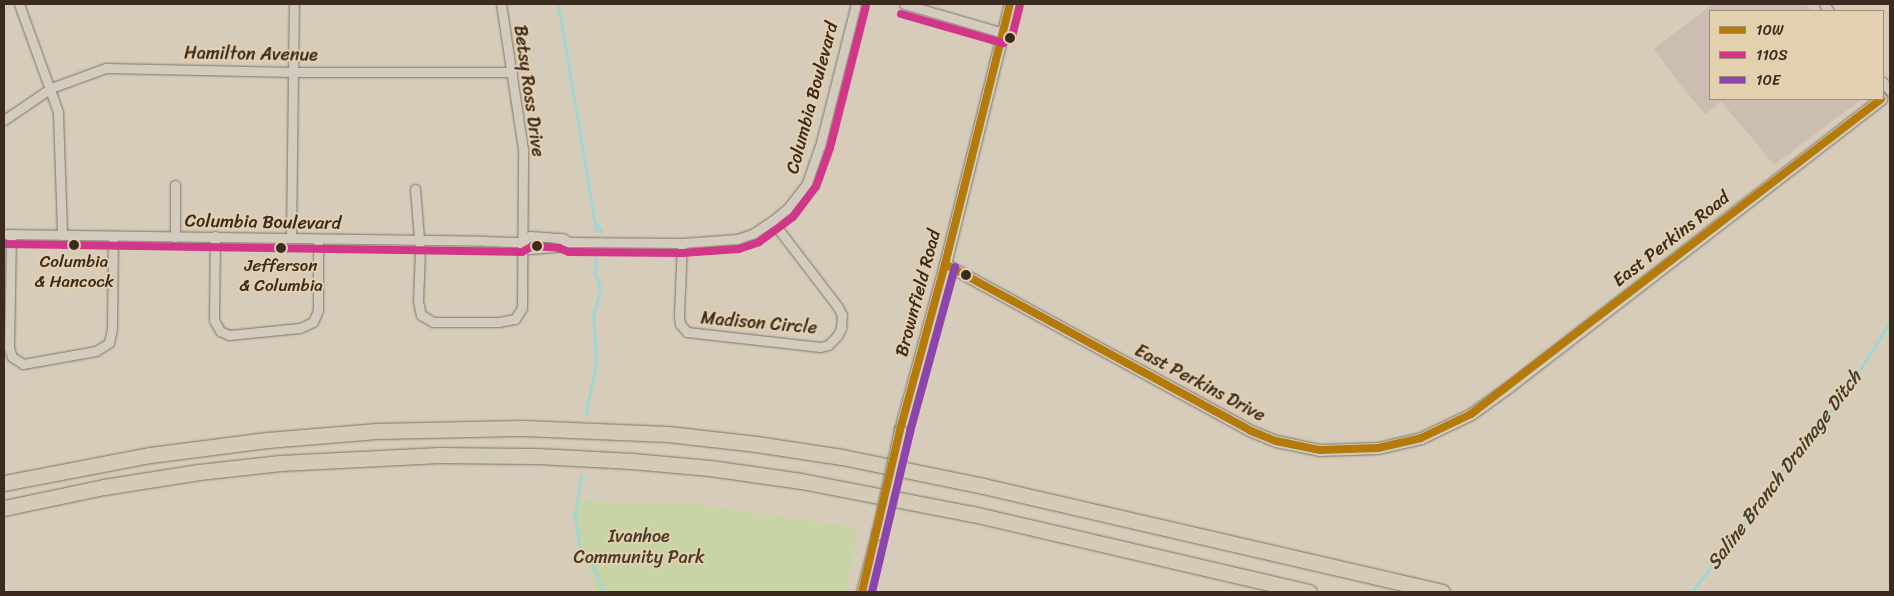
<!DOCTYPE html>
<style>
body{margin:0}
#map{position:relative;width:1894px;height:596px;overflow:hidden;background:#d7ccba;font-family:Sriracha,sans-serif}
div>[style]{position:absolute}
.built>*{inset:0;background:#cbbdb0}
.green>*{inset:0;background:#c8d4a5}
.stream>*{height:3px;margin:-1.5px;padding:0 1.5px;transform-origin:1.5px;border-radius:1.5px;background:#a0d5d4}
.roads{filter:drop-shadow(0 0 1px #7c7469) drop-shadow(0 0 1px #7c7469)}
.street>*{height:9px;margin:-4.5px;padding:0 4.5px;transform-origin:4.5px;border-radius:4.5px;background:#d3cbbe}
.secondary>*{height:11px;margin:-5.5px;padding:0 5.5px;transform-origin:5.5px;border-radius:5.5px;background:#d3cbbe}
.highway>*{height:15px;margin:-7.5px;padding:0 7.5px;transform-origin:7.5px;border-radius:7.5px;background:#d4cbb7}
.bridges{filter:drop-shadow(0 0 1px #7c7469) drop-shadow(0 0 1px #7c7469)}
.secondary-bridge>*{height:11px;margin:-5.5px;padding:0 5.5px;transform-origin:5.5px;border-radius:5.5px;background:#d3cbbe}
.bus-1>*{height:8px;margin:-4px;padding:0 4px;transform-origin:4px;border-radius:4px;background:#b57b0a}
.bus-2>*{height:8px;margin:-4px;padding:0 4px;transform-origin:4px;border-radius:4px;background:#d23689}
.bus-3>*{height:8px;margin:-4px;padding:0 4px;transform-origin:4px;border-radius:4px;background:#8e44ad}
.dots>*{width:14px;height:14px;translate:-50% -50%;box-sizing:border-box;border:2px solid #e3d0ae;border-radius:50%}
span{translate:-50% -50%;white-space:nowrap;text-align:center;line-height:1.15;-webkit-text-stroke:4px #e3d0ae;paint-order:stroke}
.bus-label{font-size:17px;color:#3b2a1e}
.street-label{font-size:18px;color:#3b2a1e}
.park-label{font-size:18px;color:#483c2a}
.water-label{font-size:19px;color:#433c31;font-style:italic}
.frame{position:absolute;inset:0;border:5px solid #3b2a1e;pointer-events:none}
.legend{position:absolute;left:1709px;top:10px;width:175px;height:90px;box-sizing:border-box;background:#e3d0ae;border:1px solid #a08e74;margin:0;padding:6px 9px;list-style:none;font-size:15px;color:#3b2a1e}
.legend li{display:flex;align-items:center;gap:10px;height:25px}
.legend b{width:25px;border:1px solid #a08e74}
</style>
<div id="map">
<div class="built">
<div style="clip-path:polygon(1713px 4px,1805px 4px,1811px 11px,1710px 11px,1710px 99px,1862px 99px,1774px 165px,1721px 101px,1705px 115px,1653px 49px)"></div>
</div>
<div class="green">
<div style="clip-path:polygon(576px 500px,695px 504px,859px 528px,846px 592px,596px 592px,578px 536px)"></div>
</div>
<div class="stream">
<div style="left:558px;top:4px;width:230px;rotate:80.5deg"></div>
<div style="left:596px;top:222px;width:11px;rotate:63deg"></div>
<div style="left:586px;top:414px;width:54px;rotate:-79.3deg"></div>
<div style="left:596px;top:361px;width:45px;rotate:-93.8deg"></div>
<div style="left:593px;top:316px;width:28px;rotate:-75deg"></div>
<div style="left:600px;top:289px;width:17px;rotate:-107deg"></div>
<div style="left:595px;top:273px;width:20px;rotate:-87deg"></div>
<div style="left:581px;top:476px;width:39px;rotate:99deg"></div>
<div style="left:575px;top:515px;width:30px;rotate:82deg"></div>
<div style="left:579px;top:545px;width:31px;rotate:58deg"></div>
<div style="left:595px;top:571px;width:22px;rotate:69deg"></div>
<div style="left:1692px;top:592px;width:205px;rotate:-53.5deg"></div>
<div style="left:1814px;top:427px;width:33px;rotate:-44deg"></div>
<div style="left:1838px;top:404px;width:97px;rotate:-57.6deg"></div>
</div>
<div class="roads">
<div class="street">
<div style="left:19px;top:4px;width:115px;rotate:70.1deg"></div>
<div style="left:58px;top:112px;width:123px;rotate:88.1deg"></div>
<div style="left:904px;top:4px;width:103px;rotate:16.3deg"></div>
<div style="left:1824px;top:4px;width:9px;rotate:54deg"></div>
<div style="left:1883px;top:82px;width:11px;rotate:52deg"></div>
<div style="left:4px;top:120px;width:57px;rotate:-34.2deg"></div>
<div style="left:51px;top:88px;width:59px;rotate:-20deg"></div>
<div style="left:106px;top:68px;width:188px;rotate:1.2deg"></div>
<div style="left:294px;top:72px;width:218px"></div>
<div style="left:415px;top:189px;width:61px;rotate:85.3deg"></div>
<div style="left:420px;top:250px;width:51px;rotate:92.2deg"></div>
<div style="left:418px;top:301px;width:14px;rotate:78deg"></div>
<div style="left:421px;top:315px;width:14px;rotate:30deg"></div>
<div style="left:433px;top:322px;width:66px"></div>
<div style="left:499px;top:322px;width:16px;rotate:-11deg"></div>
<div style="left:515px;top:319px;width:13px;rotate:-58deg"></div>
<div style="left:522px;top:308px;width:159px;rotate:-89.6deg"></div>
<div style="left:523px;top:149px;width:147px;rotate:-98.6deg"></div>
<div style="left:4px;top:234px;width:481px;rotate:0.8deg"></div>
<div style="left:485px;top:241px;width:37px;rotate:2deg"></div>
<div style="left:522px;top:242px;width:10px;rotate:45deg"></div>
<div style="left:529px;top:249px;width:31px;rotate:-4deg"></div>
<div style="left:560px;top:247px;width:10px;rotate:-29deg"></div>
<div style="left:569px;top:242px;width:113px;rotate:0.5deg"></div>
<div style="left:682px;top:243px;width:55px;rotate:-4.2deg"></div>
<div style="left:737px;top:239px;width:18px;rotate:-19deg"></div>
<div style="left:754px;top:233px;width:22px;rotate:-34deg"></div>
<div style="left:772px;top:221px;width:19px;rotate:-39deg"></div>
<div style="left:787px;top:209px;width:33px;rotate:-52deg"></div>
<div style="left:807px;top:183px;width:39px;rotate:-71deg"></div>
<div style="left:820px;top:146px;width:146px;rotate:-75.8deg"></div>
<div style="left:11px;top:235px;width:113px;rotate:91deg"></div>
<div style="left:9px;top:348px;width:9px;rotate:72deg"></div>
<div style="left:12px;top:357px;width:13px;rotate:32deg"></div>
<div style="left:23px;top:364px;width:74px;rotate:-10.1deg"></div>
<div style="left:96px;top:351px;width:15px;rotate:-32deg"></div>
<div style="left:109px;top:343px;width:14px;rotate:-78deg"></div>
<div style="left:112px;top:329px;width:93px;rotate:-89.4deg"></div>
<div style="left:215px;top:236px;width:84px;rotate:90.7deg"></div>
<div style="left:214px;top:320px;width:13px;rotate:61deg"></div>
<div style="left:220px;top:331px;width:10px;rotate:24deg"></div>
<div style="left:229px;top:335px;width:71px;rotate:-5.6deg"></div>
<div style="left:300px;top:328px;width:14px;rotate:-25deg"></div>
<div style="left:313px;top:322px;width:13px;rotate:-67deg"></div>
<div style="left:318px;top:310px;width:71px;rotate:-90deg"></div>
<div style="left:175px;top:237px;width:52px;rotate:-90deg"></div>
<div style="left:291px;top:238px;width:234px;rotate:-89.3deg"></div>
<div style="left:522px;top:242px;width:10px;rotate:-37deg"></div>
<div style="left:530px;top:236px;width:32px;rotate:4deg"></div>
<div style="left:562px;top:238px;width:8px;rotate:30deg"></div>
<div style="left:682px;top:243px;width:73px;rotate:92.4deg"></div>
<div style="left:679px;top:316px;width:8px;rotate:83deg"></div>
<div style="left:680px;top:324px;width:11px;rotate:49deg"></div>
<div style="left:687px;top:332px;width:134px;rotate:6.4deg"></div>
<div style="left:820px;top:347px;width:8px;rotate:-14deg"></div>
<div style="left:828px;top:345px;width:13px;rotate:-45deg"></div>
<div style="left:837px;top:336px;width:9px;rotate:-63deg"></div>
<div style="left:841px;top:328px;width:13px;rotate:-86deg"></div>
<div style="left:842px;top:315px;width:9px;rotate:-117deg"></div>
<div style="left:838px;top:307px;width:108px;rotate:-127.5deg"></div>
</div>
<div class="secondary">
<div style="left:945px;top:264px;width:349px;rotate:28.6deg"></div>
<div style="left:1251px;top:431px;width:27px;rotate:22deg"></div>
<div style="left:1276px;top:441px;width:45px;rotate:11.6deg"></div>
<div style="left:1320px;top:450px;width:58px;rotate:-2deg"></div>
<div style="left:1378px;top:448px;width:44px;rotate:-13.1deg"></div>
<div style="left:1421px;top:438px;width:55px;rotate:-25.6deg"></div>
<div style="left:1471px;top:414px;width:44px;rotate:-35.8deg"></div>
<div style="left:1507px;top:388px;width:473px;rotate:-37.7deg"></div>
<div style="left:900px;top:430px;width:172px;rotate:-74.8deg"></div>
<div style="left:945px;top:264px;width:268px;rotate:-76deg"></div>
<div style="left:862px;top:592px;width:60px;rotate:-75.5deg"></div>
</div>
<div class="highway">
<div style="left:4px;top:483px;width:149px;rotate:-10.9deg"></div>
<div style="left:150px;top:455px;width:118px;rotate:-7.3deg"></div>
<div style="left:267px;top:440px;width:110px;rotate:-4.7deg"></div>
<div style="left:377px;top:431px;width:146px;rotate:-1.2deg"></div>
<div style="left:523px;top:428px;width:145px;rotate:2.4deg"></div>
<div style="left:668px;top:434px;width:89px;rotate:6.5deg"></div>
<div style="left:756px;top:444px;width:87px;rotate:8.6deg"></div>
<div style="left:842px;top:457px;width:144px;rotate:11.6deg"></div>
<div style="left:983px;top:486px;width:471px;rotate:13deg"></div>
<div style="left:4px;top:508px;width:102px;rotate:-11.9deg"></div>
<div style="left:104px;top:487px;width:96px;rotate:-9deg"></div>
<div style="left:199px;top:472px;width:82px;rotate:-6.3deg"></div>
<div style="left:281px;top:463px;width:158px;rotate:-2.9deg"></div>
<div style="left:439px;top:455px;width:99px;rotate:0.6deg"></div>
<div style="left:538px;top:456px;width:94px;rotate:3deg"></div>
<div style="left:632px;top:461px;width:78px;rotate:5.1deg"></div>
<div style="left:710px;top:468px;width:92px;rotate:8.1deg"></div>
<div style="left:801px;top:481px;width:175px;rotate:10.9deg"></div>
<div style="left:973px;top:514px;width:345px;rotate:13.1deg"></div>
</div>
</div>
<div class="bridges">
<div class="secondary-bridge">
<div style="left:877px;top:534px;width:107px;rotate:-77.5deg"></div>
</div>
</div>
<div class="bus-1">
<div style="left:945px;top:264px;width:349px;rotate:28.6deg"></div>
<div style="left:1251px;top:431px;width:27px;rotate:22deg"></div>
<div style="left:1276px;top:441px;width:45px;rotate:11.6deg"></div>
<div style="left:1320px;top:450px;width:58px;rotate:-2deg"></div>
<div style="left:1378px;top:448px;width:44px;rotate:-13.1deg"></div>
<div style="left:1421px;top:438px;width:55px;rotate:-25.6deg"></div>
<div style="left:1471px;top:414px;width:517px;rotate:-37.53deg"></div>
<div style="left:862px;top:592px;width:166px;rotate:-76.8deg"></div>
<div style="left:900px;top:430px;width:172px;rotate:-74.8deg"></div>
<div style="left:945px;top:264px;width:268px;rotate:-76deg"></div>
</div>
<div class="bus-2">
<div style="left:901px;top:14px;width:106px;rotate:15.9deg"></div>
<div style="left:1003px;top:43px;width:11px;rotate:-34deg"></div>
<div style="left:1012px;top:37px;width:32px;rotate:-76deg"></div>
<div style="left:4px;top:244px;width:518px;rotate:0.88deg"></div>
<div style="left:522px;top:252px;width:13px;rotate:-29deg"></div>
<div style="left:533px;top:246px;width:26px;rotate:4deg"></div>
<div style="left:559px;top:248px;width:11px;rotate:22deg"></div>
<div style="left:569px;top:252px;width:113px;rotate:0.5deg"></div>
<div style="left:682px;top:253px;width:57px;rotate:-4deg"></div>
<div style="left:739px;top:249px;width:21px;rotate:-19deg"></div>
<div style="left:759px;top:242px;width:42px;rotate:-36.3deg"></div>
<div style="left:793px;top:217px;width:38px;rotate:-53deg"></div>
<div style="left:816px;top:187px;width:41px;rotate:-70.3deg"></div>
<div style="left:830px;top:148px;width:146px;rotate:-75.8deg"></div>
</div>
<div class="bus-3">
<div style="left:872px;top:592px;width:164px;rotate:-76.6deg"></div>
<div style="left:910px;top:432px;width:171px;rotate:-74.7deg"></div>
</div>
<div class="dots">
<div style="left:1010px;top:38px;background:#3b2a1e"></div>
<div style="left:74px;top:245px;background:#3b2a1e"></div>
<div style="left:537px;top:246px;background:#3b2a1e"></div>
<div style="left:281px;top:248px;background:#3b2a1e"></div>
<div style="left:966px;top:275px;background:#3b2a1e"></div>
</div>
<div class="bus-label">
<span style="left:74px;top:272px">Columbia<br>&amp; Hancock</span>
<span style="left:281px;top:276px">Jefferson<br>&amp; Columbia</span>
</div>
<div class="street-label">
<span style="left:251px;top:54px;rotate:1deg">Hamilton Avenue</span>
<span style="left:529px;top:91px;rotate:82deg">Betsy Ross Drive</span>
<span style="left:812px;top:98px;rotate:-75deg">Columbia Boulevard</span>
<span style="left:263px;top:222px;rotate:1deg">Columbia Boulevard</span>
<span style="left:1671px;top:239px;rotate:-38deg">East Perkins Road</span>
<span style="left:918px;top:293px;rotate:-75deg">Brownfield Road</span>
<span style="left:759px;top:323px;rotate:5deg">Madison Circle</span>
<span style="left:1200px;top:383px;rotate:28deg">East Perkins Drive</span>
</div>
<div class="park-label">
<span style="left:639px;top:547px">Ivanhoe<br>Community Park</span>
</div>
<div class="water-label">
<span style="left:1784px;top:470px;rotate:-53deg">Saline Branch Drainage Ditch</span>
</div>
<div class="frame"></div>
<ul class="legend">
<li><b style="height:6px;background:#b57b0a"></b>10W</li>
<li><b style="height:6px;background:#d23689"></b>110S</li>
<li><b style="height:6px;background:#8e44ad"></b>10E</li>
</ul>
</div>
